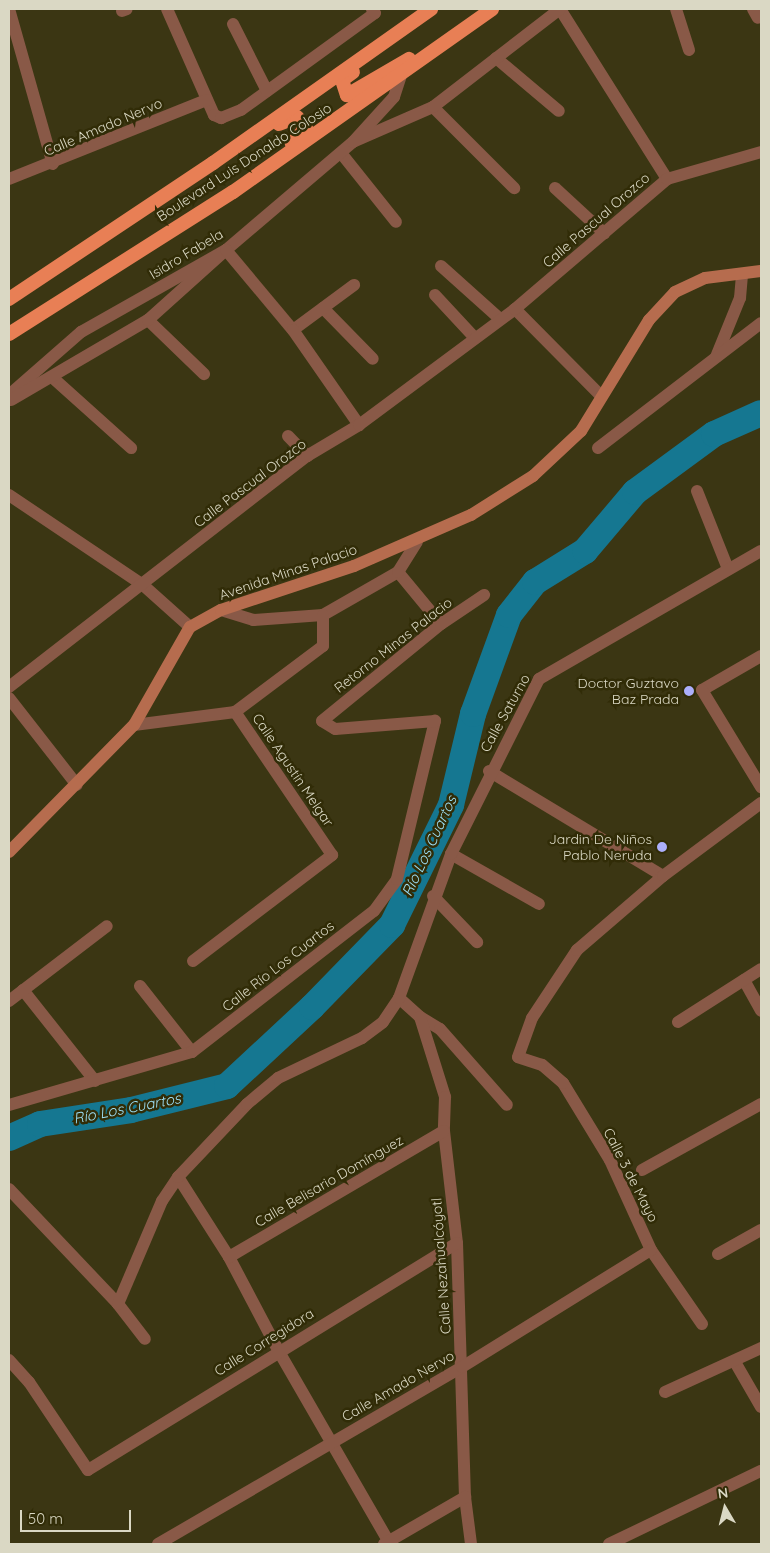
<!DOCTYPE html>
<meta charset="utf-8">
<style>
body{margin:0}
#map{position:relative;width:770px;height:1553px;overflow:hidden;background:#3b3613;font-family:Quicksand,sans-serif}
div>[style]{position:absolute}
.river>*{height:26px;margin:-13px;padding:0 13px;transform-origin:13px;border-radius:13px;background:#157791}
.pedestrian>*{height:12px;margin:-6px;padding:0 6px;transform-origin:6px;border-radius:6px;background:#895947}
.minor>*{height:12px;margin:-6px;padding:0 6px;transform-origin:6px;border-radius:6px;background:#895947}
.secondary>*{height:12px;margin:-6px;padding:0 6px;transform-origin:6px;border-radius:6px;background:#b66c4e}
.trunk>*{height:14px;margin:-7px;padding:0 7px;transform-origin:7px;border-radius:7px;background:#e87f55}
.dots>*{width:14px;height:14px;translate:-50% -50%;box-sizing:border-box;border:2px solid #312c07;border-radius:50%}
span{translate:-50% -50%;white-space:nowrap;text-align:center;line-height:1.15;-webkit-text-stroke:5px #312c07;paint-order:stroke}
.street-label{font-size:14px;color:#dad8c4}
.poi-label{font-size:14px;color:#dad8c4}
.right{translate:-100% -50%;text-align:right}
.water-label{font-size:15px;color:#9ddff6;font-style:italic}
.frame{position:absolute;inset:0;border:10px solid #dad8c4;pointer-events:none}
.north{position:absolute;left:700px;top:1483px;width:50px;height:50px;-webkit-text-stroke:4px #312c07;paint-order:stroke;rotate:352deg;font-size:14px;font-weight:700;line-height:20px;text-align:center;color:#dad8c4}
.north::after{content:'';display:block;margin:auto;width:18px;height:22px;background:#dad8c4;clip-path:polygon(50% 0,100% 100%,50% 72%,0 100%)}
.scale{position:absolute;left:20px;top:1510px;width:111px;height:22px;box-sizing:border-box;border:2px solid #dad8c4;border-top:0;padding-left:6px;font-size:15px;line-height:18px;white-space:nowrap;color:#dad8c4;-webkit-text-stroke:4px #312c07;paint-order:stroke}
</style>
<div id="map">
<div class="river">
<div style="left:9px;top:1138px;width:34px;rotate:-24deg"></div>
<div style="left:40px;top:1124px;width:92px;rotate:-8.7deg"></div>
<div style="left:131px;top:1110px;width:99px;rotate:-14deg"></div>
<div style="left:227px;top:1086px;width:116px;rotate:-42.9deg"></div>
<div style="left:312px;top:1007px;width:115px;rotate:-45.7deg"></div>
<div style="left:392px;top:925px;width:134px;rotate:-63.8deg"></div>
<div style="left:451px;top:805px;width:94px;rotate:-76.4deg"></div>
<div style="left:473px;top:714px;width:105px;rotate:-70deg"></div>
<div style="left:509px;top:615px;width:42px;rotate:-51.8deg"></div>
<div style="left:535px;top:582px;width:59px;rotate:-31.8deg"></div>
<div style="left:585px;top:551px;width:77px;rotate:-49.7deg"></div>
<div style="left:635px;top:492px;width:98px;rotate:-36.3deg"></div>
<div style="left:714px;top:434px;width:51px;rotate:-24.1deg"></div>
</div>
<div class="pedestrian">
<div style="left:676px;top:9px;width:43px;rotate:72.4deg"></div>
<div style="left:122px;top:11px;width:5px;rotate:-22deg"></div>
<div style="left:496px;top:58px;width:82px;rotate:40.1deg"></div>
<div style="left:555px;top:188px;width:67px;rotate:42.6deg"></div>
<div style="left:435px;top:295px;width:59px;rotate:47.1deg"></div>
<div style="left:515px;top:309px;width:121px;rotate:45.3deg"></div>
<div style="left:148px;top:320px;width:78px;rotate:44deg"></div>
<div style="left:420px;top:1017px;width:23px;rotate:31deg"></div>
<div style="left:440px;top:1029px;width:101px;rotate:48.6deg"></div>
<div style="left:229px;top:1257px;width:105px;rotate:62.2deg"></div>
</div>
<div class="minor">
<div style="left:9px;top:9px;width:161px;rotate:74.2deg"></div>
<div style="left:167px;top:9px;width:116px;rotate:66.1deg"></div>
<div style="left:214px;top:115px;width:8px;rotate:23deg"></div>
<div style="left:221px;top:118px;width:22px;rotate:-22deg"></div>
<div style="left:241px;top:110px;width:165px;rotate:-35.9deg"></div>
<div style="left:375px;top:13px;width:5px;rotate:-127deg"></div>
<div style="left:560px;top:9px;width:201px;rotate:57.8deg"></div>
<div style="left:753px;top:9px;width:10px;rotate:61deg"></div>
<div style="left:233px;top:24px;width:75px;rotate:63.1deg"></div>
<div style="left:433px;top:107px;width:115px;rotate:45deg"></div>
<div style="left:355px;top:141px;width:85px;rotate:-23.6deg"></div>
<div style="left:433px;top:107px;width:160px;rotate:-37.7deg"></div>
<div style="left:341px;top:153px;width:88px;rotate:51.4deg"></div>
<div style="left:9px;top:179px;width:213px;rotate:-21.8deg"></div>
<div style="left:441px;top:266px;width:79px;rotate:41.9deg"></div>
<div style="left:323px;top:308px;width:71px;rotate:45.6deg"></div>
<div style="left:293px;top:330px;width:76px;rotate:-36.4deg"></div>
<div style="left:716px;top:357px;width:64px;rotate:-67.9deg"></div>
<div style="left:740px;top:298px;width:24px;rotate:-85deg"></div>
<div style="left:53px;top:378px;width:105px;rotate:41.9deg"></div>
<div style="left:9px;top:395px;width:96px;rotate:-41.2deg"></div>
<div style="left:81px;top:332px;width:167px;rotate:-29.5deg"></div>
<div style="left:226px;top:250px;width:167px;rotate:-40.4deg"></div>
<div style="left:353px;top:142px;width:61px;rotate:-47.7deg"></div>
<div style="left:394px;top:97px;width:23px;rotate:-72deg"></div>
<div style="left:11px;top:400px;width:159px;rotate:-30.3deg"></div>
<div style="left:148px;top:320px;width:105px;rotate:-41.9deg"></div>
<div style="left:226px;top:250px;width:104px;rotate:50.1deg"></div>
<div style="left:293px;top:330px;width:116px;rotate:55.2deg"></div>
<div style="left:288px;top:436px;width:28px;rotate:46deg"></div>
<div style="left:598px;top:448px;width:205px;rotate:-37.5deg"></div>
<div style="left:697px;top:491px;width:84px;rotate:68.3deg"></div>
<div style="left:9px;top:495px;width:161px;rotate:33.9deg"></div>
<div style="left:143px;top:585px;width:63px;rotate:41.8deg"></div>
<div style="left:398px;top:572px;width:67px;rotate:50.4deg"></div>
<div style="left:221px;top:610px;width:34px;rotate:17deg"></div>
<div style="left:253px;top:620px;width:70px;rotate:-4.1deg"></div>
<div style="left:323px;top:615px;width:86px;rotate:-29.8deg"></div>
<div style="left:398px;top:572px;width:36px;rotate:-58deg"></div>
<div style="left:761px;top:656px;width:68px;rotate:150deg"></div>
<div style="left:702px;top:690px;width:114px;rotate:58.7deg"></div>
<div style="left:9px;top:687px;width:377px;rotate:-37.8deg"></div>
<div style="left:307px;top:456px;width:61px;rotate:-30.8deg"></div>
<div style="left:359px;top:425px;width:194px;rotate:-36.6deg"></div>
<div style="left:515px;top:309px;width:200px;rotate:-40.5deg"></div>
<div style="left:667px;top:179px;width:98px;rotate:-16deg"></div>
<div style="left:9px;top:698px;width:110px;rotate:52deg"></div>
<div style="left:134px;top:725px;width:102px;rotate:-7.3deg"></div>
<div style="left:235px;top:712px;width:110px;rotate:-36.9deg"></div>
<div style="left:323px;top:646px;width:31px;rotate:-90deg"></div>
<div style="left:489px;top:771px;width:203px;rotate:31.1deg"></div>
<div style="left:451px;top:854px;width:101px;rotate:29.6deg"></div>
<div style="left:433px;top:896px;width:64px;rotate:46.3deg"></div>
<div style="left:193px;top:961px;width:175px;rotate:-37.3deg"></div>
<div style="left:332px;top:855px;width:173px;rotate:-124.1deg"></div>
<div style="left:744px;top:980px;width:35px;rotate:61deg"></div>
<div style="left:140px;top:986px;width:84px;rotate:51.8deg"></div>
<div style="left:23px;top:990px;width:116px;rotate:51.6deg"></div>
<div style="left:399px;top:998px;width:28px;rotate:42deg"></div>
<div style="left:420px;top:1017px;width:84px;rotate:72.6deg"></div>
<div style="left:445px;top:1097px;width:34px;rotate:92deg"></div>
<div style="left:444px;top:1131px;width:113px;rotate:83.4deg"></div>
<div style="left:457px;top:1243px;width:254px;rotate:88.2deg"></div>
<div style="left:465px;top:1497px;width:47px;rotate:82.7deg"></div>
<div style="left:9px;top:1001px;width:123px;rotate:-37.4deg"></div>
<div style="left:678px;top:1022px;width:98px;rotate:-32.6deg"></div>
<div style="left:9px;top:1105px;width:191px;rotate:-16.2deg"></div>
<div style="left:192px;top:1052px;width:230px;rotate:-37.8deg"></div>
<div style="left:374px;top:911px;width:39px;rotate:-54deg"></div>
<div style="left:397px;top:879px;width:163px;rotate:-76.5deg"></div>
<div style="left:435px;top:721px;width:100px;rotate:175.4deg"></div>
<div style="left:335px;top:729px;width:15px;rotate:-148deg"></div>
<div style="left:322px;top:721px;width:154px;rotate:-39.2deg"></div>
<div style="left:441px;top:624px;width:52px;rotate:-34deg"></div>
<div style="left:642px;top:1170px;width:136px;rotate:-29deg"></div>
<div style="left:178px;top:1177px;width:95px;rotate:57.5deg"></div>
<div style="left:229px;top:1257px;width:249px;rotate:-30.4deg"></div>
<div style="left:9px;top:1189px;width:158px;rotate:46.5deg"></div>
<div style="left:118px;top:1304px;width:44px;rotate:52.4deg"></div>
<div style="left:718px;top:1254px;width:49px;rotate:-29.2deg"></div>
<div style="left:118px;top:1304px;width:112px;rotate:-66.9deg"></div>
<div style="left:162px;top:1201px;width:29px;rotate:-56deg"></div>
<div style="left:178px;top:1177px;width:100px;rotate:-46.6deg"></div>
<div style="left:247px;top:1104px;width:40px;rotate:-40deg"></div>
<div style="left:278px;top:1078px;width:93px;rotate:-25.5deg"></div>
<div style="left:362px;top:1038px;width:26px;rotate:-37deg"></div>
<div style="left:383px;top:1022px;width:29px;rotate:-56deg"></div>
<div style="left:399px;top:998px;width:153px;rotate:-70.1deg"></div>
<div style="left:451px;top:854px;width:196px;rotate:-63.3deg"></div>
<div style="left:539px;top:679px;width:256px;rotate:-30deg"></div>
<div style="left:702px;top:1324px;width:90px;rotate:-124.6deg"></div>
<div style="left:651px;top:1250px;width:99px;rotate:-114.5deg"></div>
<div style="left:610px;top:1160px;width:90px;rotate:-121.4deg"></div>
<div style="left:563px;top:1083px;width:28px;rotate:-139deg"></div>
<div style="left:542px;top:1065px;width:25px;rotate:-162deg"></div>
<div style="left:518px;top:1057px;width:41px;rotate:-70.3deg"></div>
<div style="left:532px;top:1018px;width:82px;rotate:-56.5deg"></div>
<div style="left:577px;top:950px;width:113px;rotate:-40.7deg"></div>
<div style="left:663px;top:876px;width:122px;rotate:-36.7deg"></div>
<div style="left:278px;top:1350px;width:224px;rotate:60deg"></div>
<div style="left:9px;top:1360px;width:30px;rotate:48deg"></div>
<div style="left:29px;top:1382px;width:106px;rotate:56.2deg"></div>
<div style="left:88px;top:1470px;width:433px;rotate:-31.6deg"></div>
<div style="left:735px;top:1362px;width:52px;rotate:60deg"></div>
<div style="left:665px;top:1392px;width:106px;rotate:-24.6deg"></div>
<div style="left:158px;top:1544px;width:352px;rotate:-30.2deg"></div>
<div style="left:462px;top:1367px;width:222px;rotate:-31.8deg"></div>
<div style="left:384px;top:1544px;width:94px;rotate:-30.1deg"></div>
<div style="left:609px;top:1544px;width:169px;rotate:-25.7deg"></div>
</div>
<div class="secondary">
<div style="left:9px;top:852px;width:178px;rotate:-45.5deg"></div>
<div style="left:134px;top:725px;width:113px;rotate:-60.3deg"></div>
<div style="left:190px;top:627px;width:35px;rotate:-29deg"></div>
<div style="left:221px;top:610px;width:140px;rotate:-18.3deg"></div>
<div style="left:354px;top:566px;width:128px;rotate:-23.6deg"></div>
<div style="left:471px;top:515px;width:73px;rotate:-32.2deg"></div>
<div style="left:533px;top:476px;width:66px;rotate:-43.2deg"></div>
<div style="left:581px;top:431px;width:130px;rotate:-58.5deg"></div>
<div style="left:649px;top:320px;width:38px;rotate:-47deg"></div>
<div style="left:675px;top:292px;width:33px;rotate:-25deg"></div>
<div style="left:705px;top:278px;width:56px;rotate:-7.1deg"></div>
</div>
<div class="trunk">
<div style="left:353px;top:72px;width:14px;rotate:144deg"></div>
<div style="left:342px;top:80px;width:16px;rotate:72deg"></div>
<div style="left:347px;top:95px;width:72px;rotate:-30.1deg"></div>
<div style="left:279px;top:124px;width:19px;rotate:-21deg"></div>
<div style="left:297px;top:117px;width:14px;rotate:51deg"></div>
<div style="left:306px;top:128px;width:21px;rotate:133deg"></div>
<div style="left:9px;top:299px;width:245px;rotate:-33.7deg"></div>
<div style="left:213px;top:163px;width:267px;rotate:-35.2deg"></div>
<div style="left:9px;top:334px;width:265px;rotate:-32.4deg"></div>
<div style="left:233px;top:192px;width:317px;rotate:-35.2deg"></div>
</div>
<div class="dots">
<div style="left:689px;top:691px;background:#acaffb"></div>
<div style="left:662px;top:847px;background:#acaffb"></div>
</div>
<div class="street-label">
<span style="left:103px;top:127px;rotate:-23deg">Calle Amado Nervo</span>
<span style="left:244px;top:162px;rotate:-33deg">Boulevard Luis Donaldo Colosio</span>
<span style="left:596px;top:220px;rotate:-41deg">Calle Pascual Orozco</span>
<span style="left:186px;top:254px;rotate:-31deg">Isidro Fabela</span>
<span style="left:250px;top:483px;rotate:-37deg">Calle Pascual Orozco</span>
<span style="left:288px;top:572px;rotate:-19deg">Avenida Minas Palacio</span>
<span style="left:393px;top:645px;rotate:-38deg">Retorno Minas Palacio</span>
<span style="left:505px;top:713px;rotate:-61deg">Calle Saturno</span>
<span style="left:293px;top:770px;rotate:56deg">Calle Agustín Melgar</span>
<span style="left:278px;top:966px;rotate:-38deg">Calle Río Los Cuartos</span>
<span style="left:631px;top:1175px;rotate:63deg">Calle 3 de Mayo</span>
<span style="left:329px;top:1181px;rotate:-30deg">Calle Belisario Domínguez</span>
<span style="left:441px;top:1266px;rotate:-94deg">Calle Nezahualcóyotl</span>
<span style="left:264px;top:1342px;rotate:-32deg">Calle Corregidora</span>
<span style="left:398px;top:1386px;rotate:-30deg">Calle Amado Nervo</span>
</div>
<div class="poi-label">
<span class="right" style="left:679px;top:691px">Doctor Guztavo<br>Baz Prada</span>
<span class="right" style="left:652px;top:847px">Jardin De Niños<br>Pablo Neruda</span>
</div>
<div class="water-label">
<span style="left:429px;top:846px;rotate:-65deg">Río Los Cuartos</span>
<span style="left:127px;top:1108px;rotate:-11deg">Río Los Cuartos</span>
</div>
<div class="frame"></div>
<div class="north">N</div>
<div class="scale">50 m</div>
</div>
